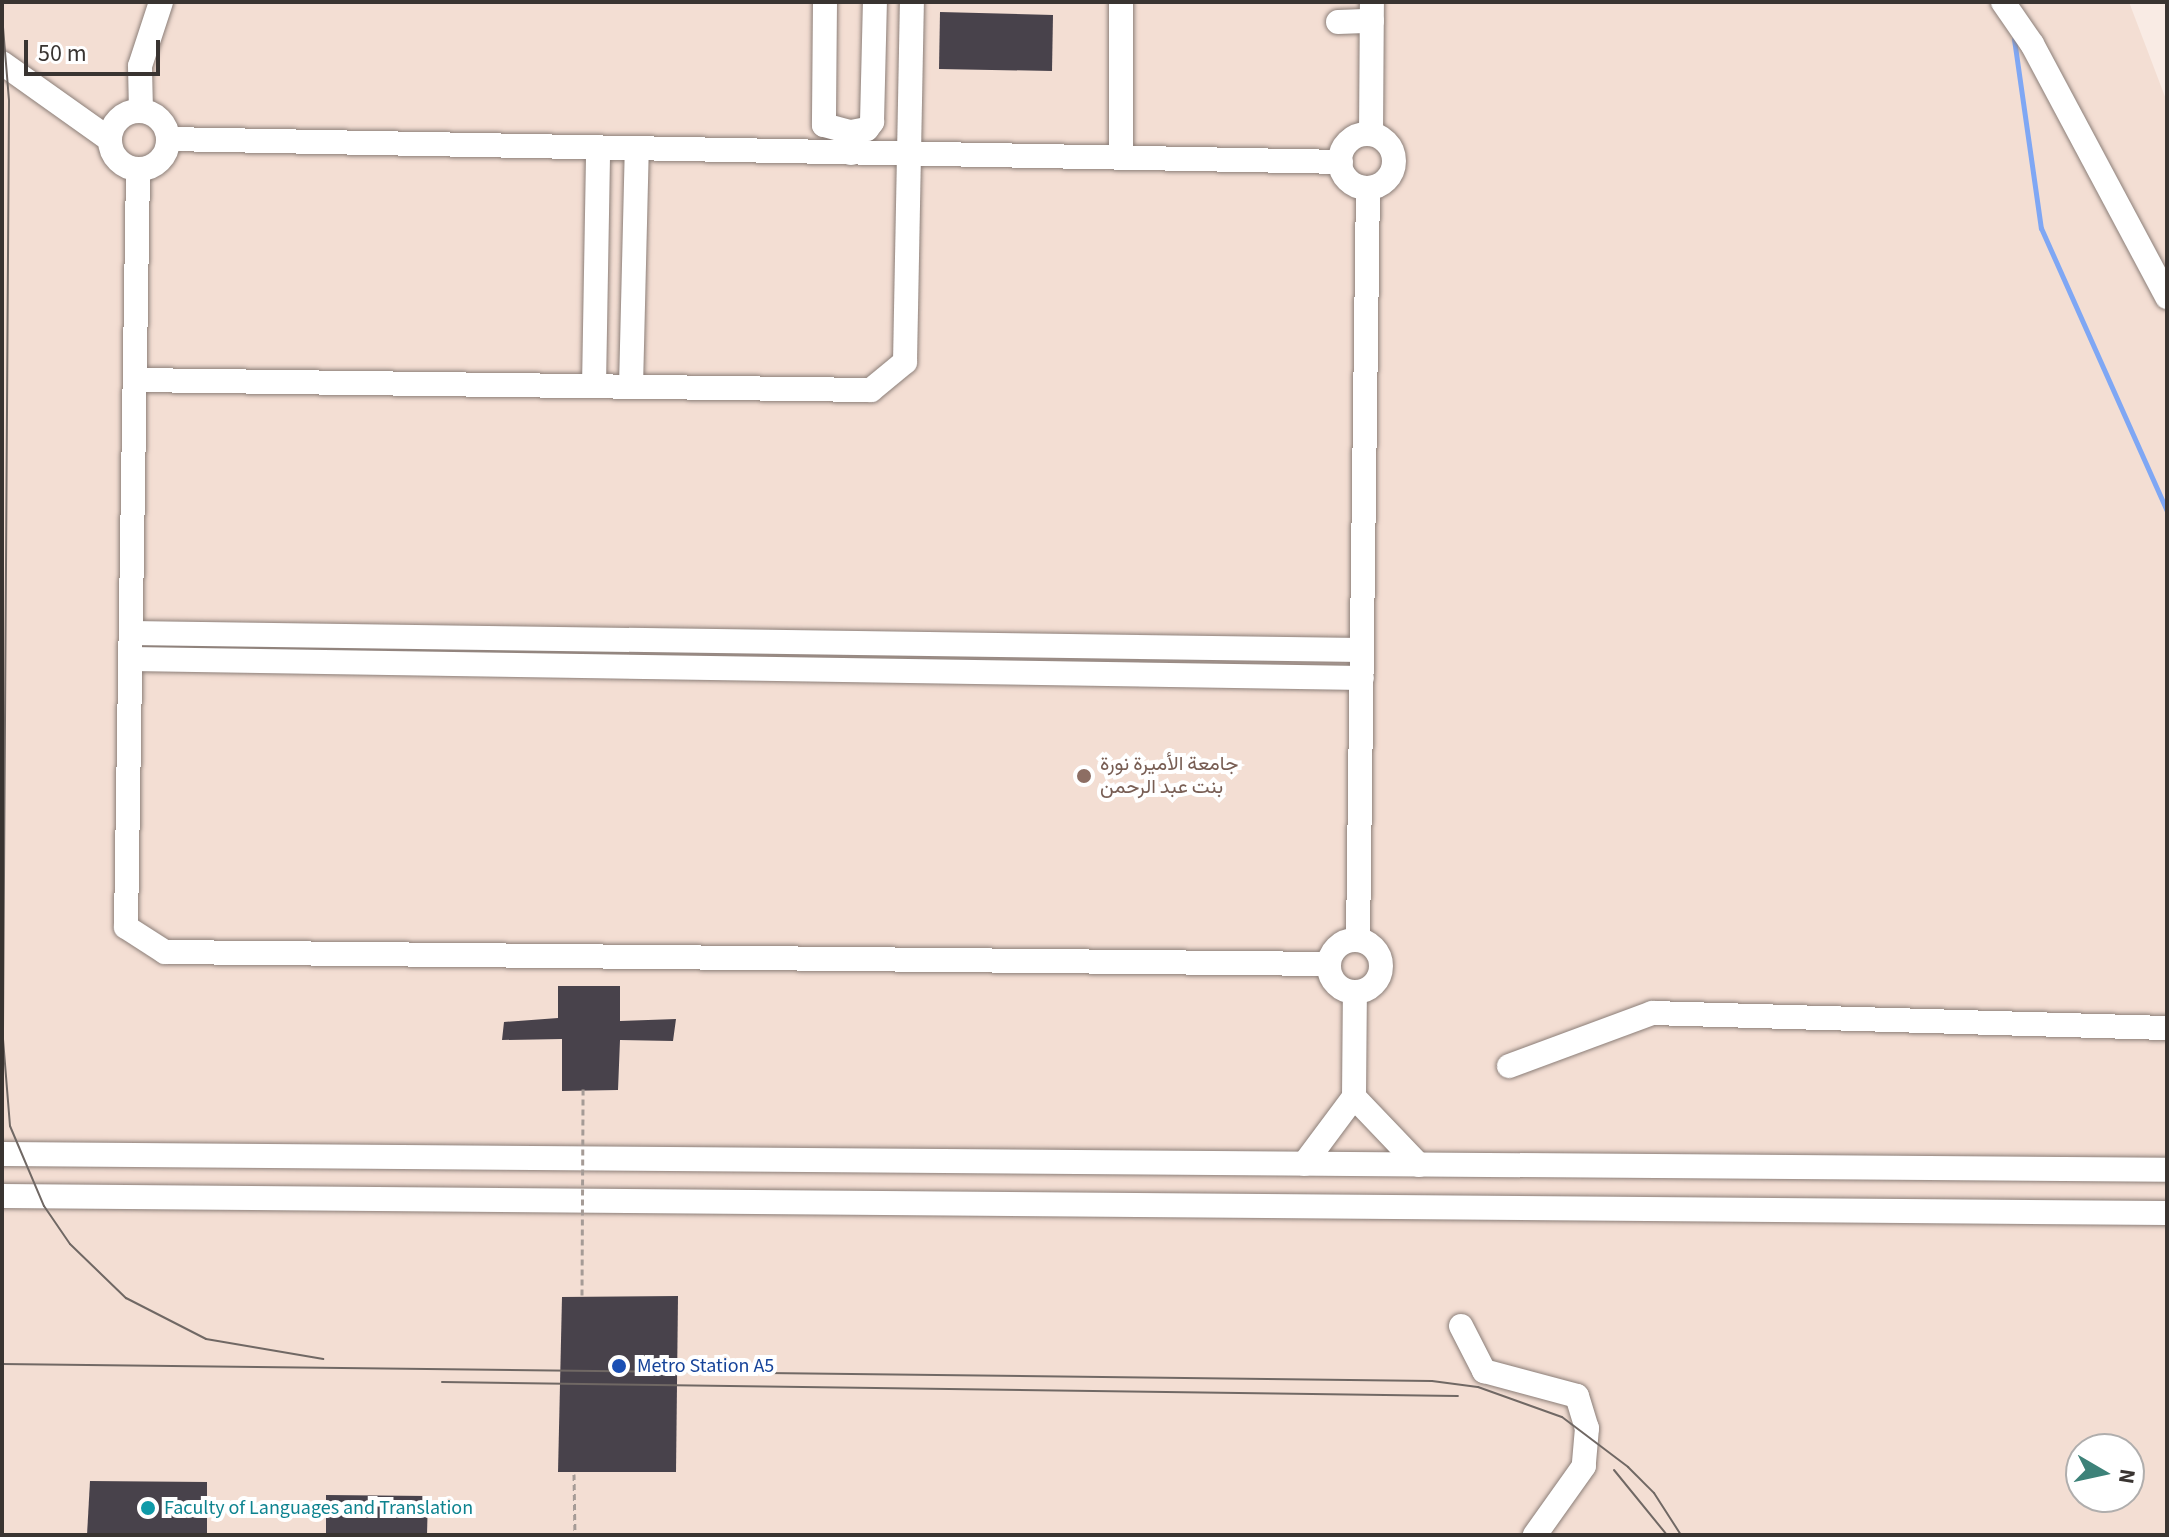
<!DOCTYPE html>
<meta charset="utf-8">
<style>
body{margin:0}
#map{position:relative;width:2169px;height:1537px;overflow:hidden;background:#f9ebe4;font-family:"Source Sans 3",Vazirmatn,sans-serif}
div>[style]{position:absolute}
.built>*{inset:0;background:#f3ded3}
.stream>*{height:5px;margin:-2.5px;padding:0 2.5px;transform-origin:2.5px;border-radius:2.5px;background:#7fa7f4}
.building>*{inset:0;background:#48424b}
.path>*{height:3px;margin-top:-1.5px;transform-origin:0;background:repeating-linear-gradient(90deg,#a59b96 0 6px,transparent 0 10px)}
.roads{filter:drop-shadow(0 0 2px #8b7e78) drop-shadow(0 0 2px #8b7e78)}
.minor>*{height:24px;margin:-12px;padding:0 12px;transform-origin:12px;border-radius:12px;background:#fff}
.minor>.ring{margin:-12px;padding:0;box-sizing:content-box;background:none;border:24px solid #fff;border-radius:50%}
.tram>*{height:2px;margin:-1px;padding:0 1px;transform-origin:1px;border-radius:1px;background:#706864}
.path-bridge>*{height:3px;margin-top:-1.5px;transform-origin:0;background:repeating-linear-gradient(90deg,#a59b96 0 6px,transparent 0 10px)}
.dots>*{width:22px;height:22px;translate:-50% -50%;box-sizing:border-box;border:4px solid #fff;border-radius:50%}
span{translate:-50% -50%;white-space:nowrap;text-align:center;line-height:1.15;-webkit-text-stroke:8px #fff;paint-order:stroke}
.education-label{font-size:20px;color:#785e54}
.left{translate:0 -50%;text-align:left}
.transit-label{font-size:20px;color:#164399}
.culture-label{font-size:20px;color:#0d838f}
.frame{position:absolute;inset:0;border:4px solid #393431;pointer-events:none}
.north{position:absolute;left:2065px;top:1433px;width:80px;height:80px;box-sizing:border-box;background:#fff;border:2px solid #b0aead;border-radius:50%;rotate:99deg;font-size:22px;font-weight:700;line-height:32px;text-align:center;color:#393431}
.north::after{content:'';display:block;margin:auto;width:28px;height:36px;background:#3d8279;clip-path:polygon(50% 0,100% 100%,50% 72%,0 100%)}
.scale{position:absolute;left:24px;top:40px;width:136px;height:36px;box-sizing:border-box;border:4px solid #393431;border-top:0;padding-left:10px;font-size:24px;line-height:28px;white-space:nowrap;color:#393431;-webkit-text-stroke:6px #fff;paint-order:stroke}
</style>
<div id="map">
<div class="built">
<div style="clip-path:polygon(evenodd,2px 2px,2129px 2px,2167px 102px,2167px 1535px,2px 1535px,2px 2px,2081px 1449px,2129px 1449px,2129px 1497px,2081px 1497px,2081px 1449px)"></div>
</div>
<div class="stream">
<div style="left:2014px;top:39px;width:191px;rotate:81.9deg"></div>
<div style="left:2041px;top:228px;width:310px;rotate:66deg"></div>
</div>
<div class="building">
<div style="clip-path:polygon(940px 12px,1053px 15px,1052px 71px,939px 69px)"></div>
<div style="clip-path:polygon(558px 986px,620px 986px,620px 1021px,676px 1019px,673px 1041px,620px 1040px,618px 1090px,562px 1091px,562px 1039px,502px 1040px,504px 1022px,558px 1018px)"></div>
<div style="clip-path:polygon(678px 1296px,676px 1472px,558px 1472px,562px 1297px)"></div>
<div style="clip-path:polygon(90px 1481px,207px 1482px,207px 1535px,87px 1535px)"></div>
<div style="clip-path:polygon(326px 1495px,428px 1496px,427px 1535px,326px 1535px)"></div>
</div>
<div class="path">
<div style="left:574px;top:1474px;width:61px;rotate:89.1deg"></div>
</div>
<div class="roads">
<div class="minor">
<div style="left:825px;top:2px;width:123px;rotate:90.5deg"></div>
<div style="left:824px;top:125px;width:28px;rotate:15deg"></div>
<div style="left:851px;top:132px;width:21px;rotate:90deg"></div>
<div style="left:1121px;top:2px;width:156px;rotate:90deg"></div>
<div style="left:2003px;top:2px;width:51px;rotate:55.4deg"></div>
<div style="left:2032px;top:44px;width:287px;rotate:61.9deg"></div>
<div style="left:1338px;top:22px;width:34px;rotate:-2deg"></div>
<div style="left:2px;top:63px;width:131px;rotate:35.4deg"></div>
<div class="ring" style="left:110px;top:111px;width:34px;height:34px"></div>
<div style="left:141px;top:111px;width:45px;rotate:-91.3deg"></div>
<div style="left:140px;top:66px;width:67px;rotate:-71.8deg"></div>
<div style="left:851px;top:132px;width:16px;rotate:-11deg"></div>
<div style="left:867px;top:129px;width:9px;rotate:-54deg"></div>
<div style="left:872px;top:122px;width:120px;rotate:-88.6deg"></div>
<div style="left:1371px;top:134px;width:132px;rotate:-89.6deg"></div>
<div class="ring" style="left:1340px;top:134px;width:30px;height:30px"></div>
<div style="left:168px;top:139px;width:1173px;rotate:1.12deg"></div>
<div style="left:138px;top:170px;width:757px;rotate:90.91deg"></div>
<div style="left:126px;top:927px;width:46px;rotate:32.7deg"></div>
<div style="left:165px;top:952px;width:1163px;rotate:0.59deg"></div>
<div style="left:135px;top:380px;width:736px;rotate:0.78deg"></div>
<div style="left:871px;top:390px;width:44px;rotate:-39.5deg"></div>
<div style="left:905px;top:362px;width:360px;rotate:-88.9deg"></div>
<div style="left:594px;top:386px;width:239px;rotate:-89deg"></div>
<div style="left:631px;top:387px;width:239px;rotate:-88.6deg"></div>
<div style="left:131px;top:633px;width:1231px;rotate:0.79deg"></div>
<div style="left:131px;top:659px;width:1231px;rotate:0.88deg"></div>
<div style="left:1358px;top:939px;width:749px;rotate:-89.24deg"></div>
<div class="ring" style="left:1329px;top:940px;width:28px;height:28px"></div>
<div style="left:1509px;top:1066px;width:153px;rotate:-20.3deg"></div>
<div style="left:1652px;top:1013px;width:515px;rotate:1.67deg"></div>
<div style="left:1354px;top:1097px;width:105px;rotate:-89.5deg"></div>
<div style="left:2px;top:1154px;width:2165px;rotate:0.42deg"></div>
<div style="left:1304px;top:1164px;width:84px;rotate:-53.3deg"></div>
<div style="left:1354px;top:1097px;width:94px;rotate:46.3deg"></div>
<div style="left:2px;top:1196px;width:2165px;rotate:0.45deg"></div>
<div style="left:1461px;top:1326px;width:51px;rotate:62.9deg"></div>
<div style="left:1484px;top:1371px;width:96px;rotate:15deg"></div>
<div style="left:1577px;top:1396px;width:34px;rotate:73deg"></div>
<div style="left:1587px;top:1428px;width:38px;rotate:95deg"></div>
<div style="left:1584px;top:1466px;width:85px;rotate:125.4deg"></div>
</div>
</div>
<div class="tram">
<div style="left:2px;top:15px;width:86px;rotate:85.3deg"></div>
<div style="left:9px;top:101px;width:938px;rotate:90.37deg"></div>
<div style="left:3px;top:1039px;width:87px;rotate:85.4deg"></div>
<div style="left:10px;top:1126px;width:87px;rotate:67deg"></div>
<div style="left:44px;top:1206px;width:46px;rotate:55.6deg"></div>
<div style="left:70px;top:1244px;width:78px;rotate:44deg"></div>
<div style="left:126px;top:1298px;width:90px;rotate:27.1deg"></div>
<div style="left:206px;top:1339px;width:119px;rotate:9.7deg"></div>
<div style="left:2px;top:1364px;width:1430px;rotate:0.68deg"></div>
<div style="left:1432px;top:1381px;width:46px;rotate:7.4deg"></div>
<div style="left:1478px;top:1387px;width:89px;rotate:19.7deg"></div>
<div style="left:1562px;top:1417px;width:83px;rotate:37.1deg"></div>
<div style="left:1628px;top:1467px;width:37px;rotate:45deg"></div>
<div style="left:1654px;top:1493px;width:50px;rotate:57.3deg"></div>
<div style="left:442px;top:1382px;width:1016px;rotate:0.79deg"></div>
<div style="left:1614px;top:1470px;width:84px;rotate:50.8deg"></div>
</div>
<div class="path-bridge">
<div style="left:582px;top:1295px;width:206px;rotate:-89.7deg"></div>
</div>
<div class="dots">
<div style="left:1084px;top:776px;background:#8d6e63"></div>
<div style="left:619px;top:1366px;background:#1a4fb4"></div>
<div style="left:148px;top:1508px;background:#0f9aa8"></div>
</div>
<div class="education-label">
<span class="left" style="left:1100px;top:776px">جامعة الأميرة نورة<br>بنت عبد الرحمن</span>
</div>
<div class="transit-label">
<span class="left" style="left:637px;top:1366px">Metro Station A5</span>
</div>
<div class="culture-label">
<span class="left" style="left:164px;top:1508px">Faculty of Languages and Translation</span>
</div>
<div class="frame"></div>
<div class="north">N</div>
<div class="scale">50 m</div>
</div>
